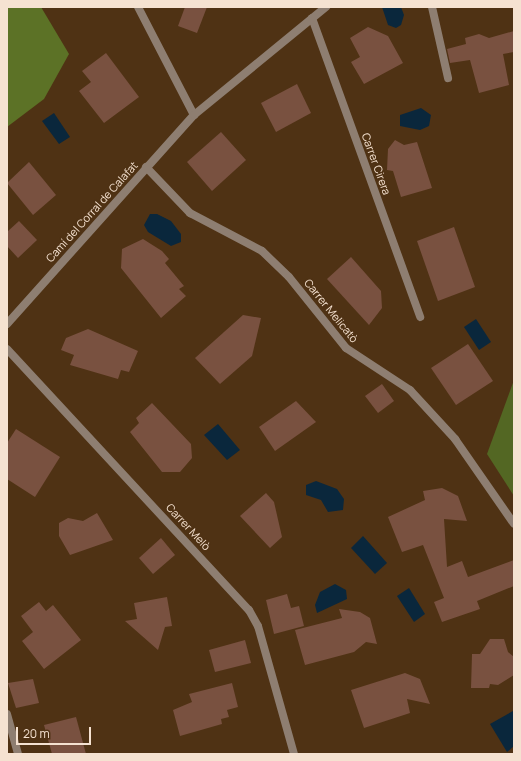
<!DOCTYPE html>
<meta charset="utf-8">
<style>
body{margin:0}
#map{position:relative;width:521px;height:761px;overflow:hidden;background:#4f3214;font-family:Manrope,sans-serif}
div>[style]{position:absolute}
.green>*{inset:0;background:#536723}
.forest>*{inset:0;background:#5c7226}
.water>*{inset:0;background:#0a273c}
.building>*{inset:0;background:#795140}
.service>*{height:8px;margin:-4px;padding:0 4px;transform-origin:4px;border-radius:4px;background:#8e7e71}
.minor>*{height:8px;margin:-4px;padding:0 4px;transform-origin:4px;border-radius:4px;background:#8e7e71}
span{translate:-50% -50%;white-space:nowrap;text-align:center;line-height:1.15;-webkit-text-stroke:3px #4f3214;paint-order:stroke}
.street-label{font-size:11px;color:#f5e2d1}
.frame{position:absolute;inset:0;border:8px solid #f5e2d1;pointer-events:none}
.scale{position:absolute;left:16px;top:727px;width:75px;height:18px;box-sizing:border-box;border:2px solid #f5e2d1;border-top:0;padding-left:5px;font-size:12px;line-height:14px;white-space:nowrap;color:#f5e2d1;-webkit-text-stroke:3px #4f3214;paint-order:stroke}
</style>
<div id="map">
<div class="green">
<div style="clip-path:polygon(514px 380px,514px 496px,487px 454px)"></div>
</div>
<div class="forest">
<div style="clip-path:polygon(7px 7px,41px 7px,69px 54px,44px 99px,7px 127px)"></div>
</div>
<div class="water">
<div style="clip-path:polygon(382px 7px,401px 7px,404px 15px,401px 25px,396px 28px,388px 25px)"></div>
<div style="clip-path:polygon(421px 108px,431px 115px,429px 126px,420px 130px,400px 126px,400px 115px)"></div>
<div style="clip-path:polygon(54px 113px,70px 137px,59px 144px,42px 121px)"></div>
<div style="clip-path:polygon(150px 214px,157px 214px,171px 221px,181px 234px,181px 242px,171px 246px,148px 232px,144px 225px)"></div>
<div style="clip-path:polygon(476px 319px,491px 342px,479px 350px,464px 327px)"></div>
<div style="clip-path:polygon(218px 424px,240px 450px,227px 460px,204px 435px)"></div>
<div style="clip-path:polygon(316px 481px,337px 489px,344px 499px,343px 510px,328px 512px,321px 500px,306px 495px,306px 485px)"></div>
<div style="clip-path:polygon(363px 536px,387px 563px,375px 574px,351px 548px)"></div>
<div style="clip-path:polygon(335px 584px,346px 590px,347px 599px,317px 613px,315px 605px,320px 592px)"></div>
<div style="clip-path:polygon(409px 588px,425px 614px,414px 622px,397px 596px)"></div>
<div style="clip-path:polygon(513px 711px,514px 746px,507px 752px,490px 724px)"></div>
</div>
<div class="building">
<div style="clip-path:polygon(185px 7px,207px 7px,197px 33px,178px 26px)"></div>
<div style="clip-path:polygon(368px 27px,388px 36px,403px 63px,364px 84px,351px 62px,360px 57px,350px 38px)"></div>
<div style="clip-path:polygon(514px 31px,514px 52px,503px 54px,509px 85px,479px 93px,470px 60px,450px 63px,447px 49px,466px 44px,465px 38px,479px 34px,489px 38px)"></div>
<div style="clip-path:polygon(106px 53px,139px 97px,104px 123px,79px 91px,91px 82px,82px 71px)"></div>
<div style="clip-path:polygon(297px 84px,311px 113px,276px 132px,261px 103px)"></div>
<div style="clip-path:polygon(221px 132px,246px 160px,212px 191px,187px 162px)"></div>
<div style="clip-path:polygon(395px 140px,404px 145px,417px 142px,432px 188px,401px 197px,393px 171px,387px 170px,388px 149px)"></div>
<div style="clip-path:polygon(29px 162px,56px 195px,33px 215px,7px 183px)"></div>
<div style="clip-path:polygon(19px 221px,37px 240px,18px 258px,7px 246px,7px 232px)"></div>
<div style="clip-path:polygon(454px 227px,475px 287px,438px 301px,417px 241px)"></div>
<div style="clip-path:polygon(143px 239px,162px 251px,169px 259px,165px 263px,184px 286px,179px 289px,186px 296px,161px 318px,121px 268px,122px 249px)"></div>
<div style="clip-path:polygon(351px 257px,381px 291px,382px 308px,369px 325px,327px 279px)"></div>
<div style="clip-path:polygon(243px 315px,261px 318px,252px 356px,220px 384px,195px 358px)"></div>
<div style="clip-path:polygon(88px 329px,138px 351px,129px 372px,121px 370px,118px 379px,70px 365px,74px 355px,61px 350px,66px 338px)"></div>
<div style="clip-path:polygon(468px 344px,493px 381px,456px 405px,431px 368px)"></div>
<div style="clip-path:polygon(382px 384px,394px 401px,378px 413px,365px 396px)"></div>
<div style="clip-path:polygon(296px 401px,316px 422px,275px 451px,259px 427px)"></div>
<div style="clip-path:polygon(152px 403px,191px 444px,192px 458px,180px 472px,162px 472px,130px 432px,139px 423px,136px 418px)"></div>
<div style="clip-path:polygon(16px 429px,60px 457px,35px 497px,7px 479px,7px 443px)"></div>
<div style="clip-path:polygon(442px 488px,458px 496px,467px 521px,444px 519px,447px 567px,462px 561px,468px 577px,514px 560px,514px 586px,477px 601px,480px 609px,442px 622px,434px 602px,444px 598px,423px 545px,402px 552px,388px 517px,425px 500px,423px 491px)"></div>
<div style="clip-path:polygon(266px 493px,274px 502px,282px 537px,270px 548px,240px 516px)"></div>
<div style="clip-path:polygon(97px 513px,113px 540px,70px 555px,59px 536px,59px 523px,68px 518px,83px 521px)"></div>
<div style="clip-path:polygon(161px 538px,175px 555px,153px 574px,139px 558px)"></div>
<div style="clip-path:polygon(287px 594px,291px 608px,299px 606px,304px 626px,274px 634px,266px 600px)"></div>
<div style="clip-path:polygon(167px 597px,172px 626px,165px 627px,158px 650px,125px 621px,137px 619px,134px 603px)"></div>
<div style="clip-path:polygon(39px 602px,46px 611px,53px 605px,81px 640px,44px 669px,22px 641px,33px 632px,21px 616px)"></div>
<div style="clip-path:polygon(339px 609px,360px 612px,370px 618px,377px 644px,366px 642px,354px 652px,305px 665px,295px 630px,342px 618px)"></div>
<div style="clip-path:polygon(490px 639px,504px 639px,508px 652px,514px 657px,514px 675px,498px 685px,490px 684px,489px 688px,471px 688px,472px 654px,480px 654px)"></div>
<div style="clip-path:polygon(245px 640px,251px 663px,215px 672px,209px 650px)"></div>
<div style="clip-path:polygon(405px 673px,420px 679px,430px 704px,407px 699px,410px 713px,364px 728px,351px 690px)"></div>
<div style="clip-path:polygon(33px 679px,39px 703px,16px 708px,8px 683px)"></div>
<div style="clip-path:polygon(232px 683px,238px 707px,227px 710px,229px 717px,221px 719px,222px 724px,180px 736px,173px 710px,192px 702px,189px 694px)"></div>
<div style="clip-path:polygon(76px 717px,86px 754px,52px 754px,44px 725px)"></div>
</div>
<div class="service">
<div style="left:432px;top:7px;width:73px;rotate:77.3deg"></div>
<div style="left:312px;top:18px;width:318px;rotate:70.1deg"></div>
</div>
<div class="minor">
<div style="left:138px;top:7px;width:122px;rotate:62.6deg"></div>
<div style="left:146px;top:167px;width:64px;rotate:46.3deg"></div>
<div style="left:190px;top:213px;width:81px;rotate:27.8deg"></div>
<div style="left:262px;top:251px;width:37px;rotate:44deg"></div>
<div style="left:289px;top:277px;width:91px;rotate:51.2deg"></div>
<div style="left:346px;top:348px;width:77px;rotate:33.3deg"></div>
<div style="left:410px;top:390px;width:67px;rotate:47.4deg"></div>
<div style="left:455px;top:439px;width:103px;rotate:55.2deg"></div>
<div style="left:7px;top:324px;width:280px;rotate:-48.2deg"></div>
<div style="left:194px;top:115px;width:171px;rotate:-39.3deg"></div>
<div style="left:7px;top:349px;width:356px;rotate:47.2deg"></div>
<div style="left:249px;top:610px;width:18px;rotate:61deg"></div>
<div style="left:258px;top:626px;width:133px;rotate:74.3deg"></div>
<div style="left:7px;top:714px;width:41px;rotate:74.6deg"></div>
</div>
<div class="street-label">
<span style="left:376px;top:164px;rotate:70deg">Carrer Cirera</span>
<span style="left:92px;top:212px;rotate:-48deg">Camí del Corral de Calafat</span>
<span style="left:331px;top:311px;rotate:51deg">Carrer Melicatò</span>
<span style="left:188px;top:527px;rotate:47deg">Carrer Melò</span>
</div>
<div class="frame"></div>
<div class="scale">20 m</div>
</div>
